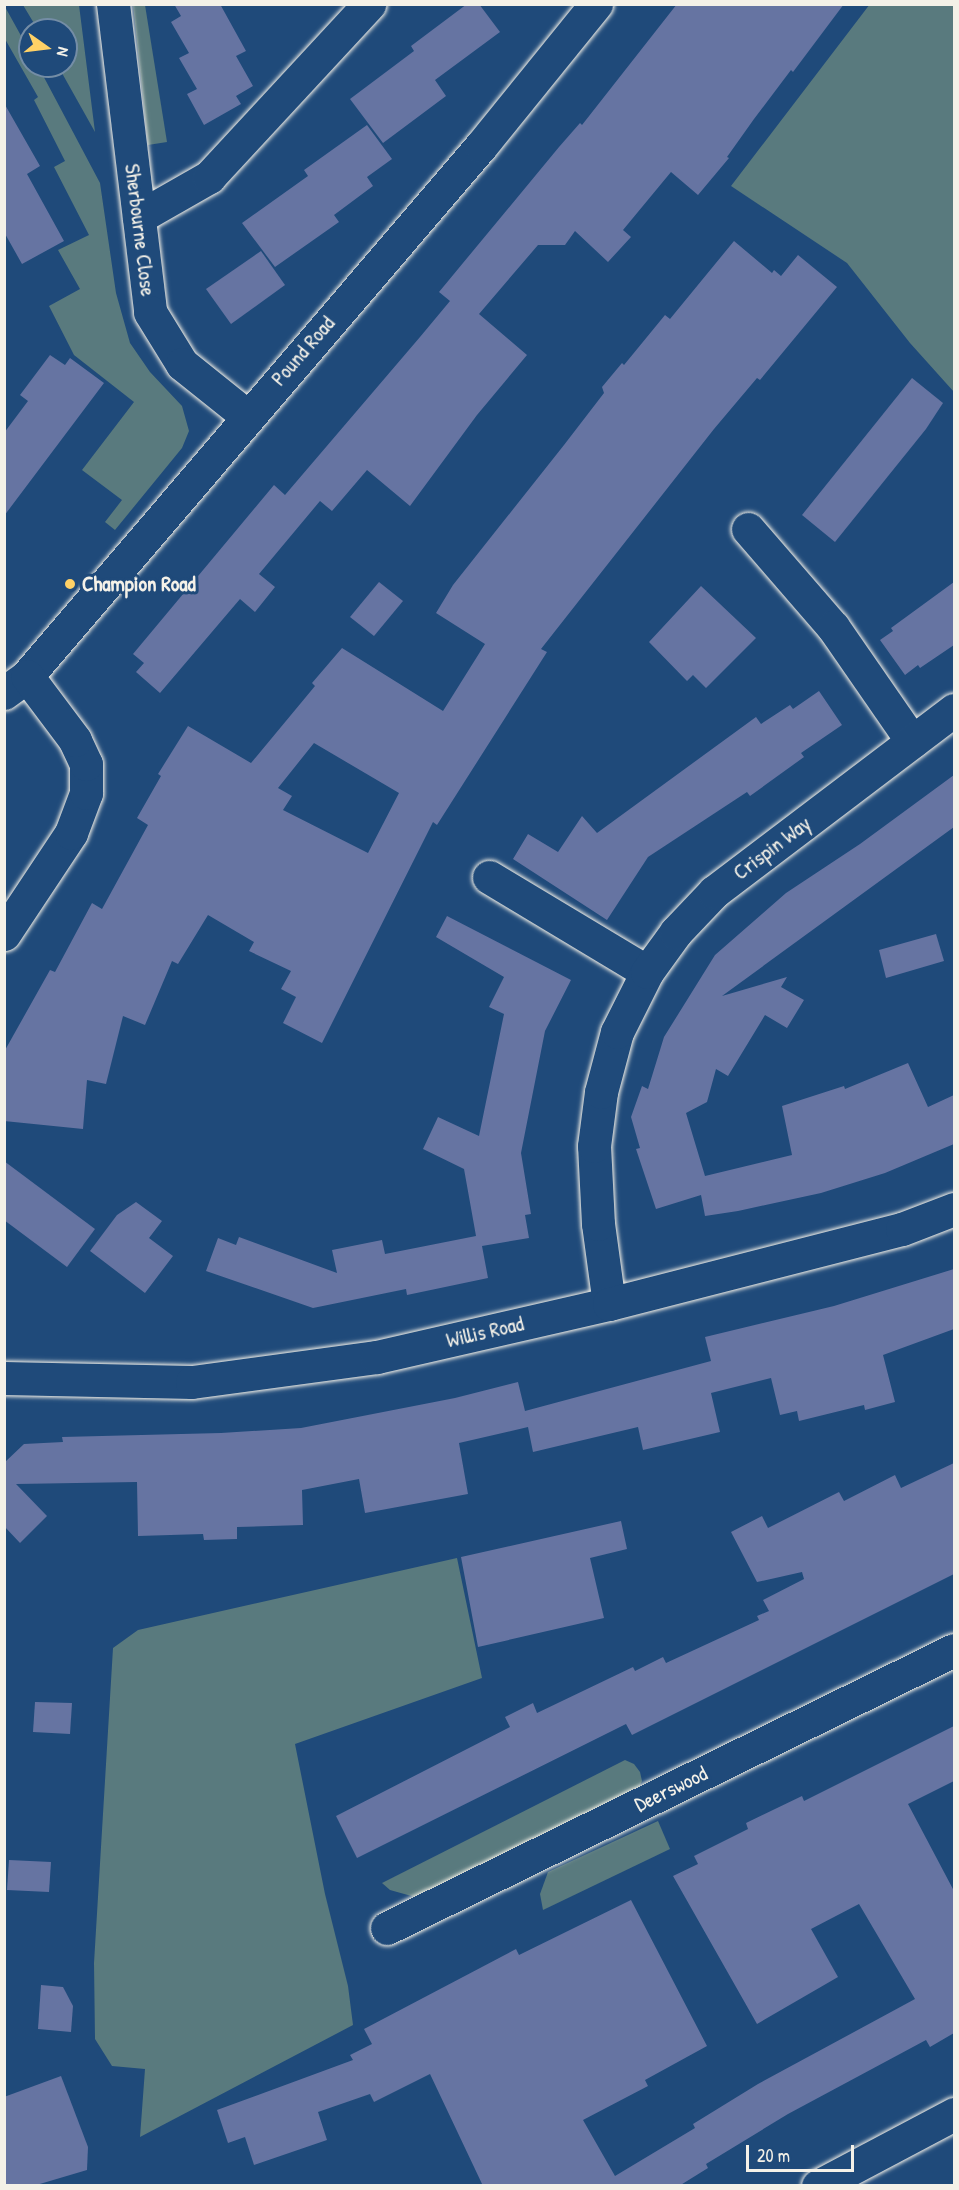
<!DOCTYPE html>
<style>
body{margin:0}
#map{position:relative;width:959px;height:2190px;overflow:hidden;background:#1f4a7a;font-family:"Patrick Hand",sans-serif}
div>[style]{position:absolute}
.green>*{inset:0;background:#597a7e}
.building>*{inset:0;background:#6674a2}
.roads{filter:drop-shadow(0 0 2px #f4f1e8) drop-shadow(0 0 2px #f4f1e8)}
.minor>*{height:33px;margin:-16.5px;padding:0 16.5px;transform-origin:16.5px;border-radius:16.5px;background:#1f4a7a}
.primary>*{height:33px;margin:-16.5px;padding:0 16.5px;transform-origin:16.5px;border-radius:16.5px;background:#1f4a7a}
.dots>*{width:16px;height:16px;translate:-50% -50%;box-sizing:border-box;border:3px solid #1f4a7a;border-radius:50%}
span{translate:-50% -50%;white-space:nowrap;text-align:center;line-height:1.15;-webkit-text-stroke:6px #1f4a7a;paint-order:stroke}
.street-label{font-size:21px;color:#f4f1e8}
.poi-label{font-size:21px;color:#f4f1e8;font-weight:700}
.left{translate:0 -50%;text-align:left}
.frame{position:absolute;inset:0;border:6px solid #f4f1e8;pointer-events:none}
.north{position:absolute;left:18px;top:18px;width:60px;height:60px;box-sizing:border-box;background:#1f4a7a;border:2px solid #748da6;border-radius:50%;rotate:104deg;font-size:16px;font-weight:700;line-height:24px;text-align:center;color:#f4f1e8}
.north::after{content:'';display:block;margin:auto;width:21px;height:27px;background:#ffd166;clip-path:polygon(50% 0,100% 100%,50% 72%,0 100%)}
.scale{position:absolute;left:746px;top:2145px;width:108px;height:27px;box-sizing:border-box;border:3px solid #f4f1e8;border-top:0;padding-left:8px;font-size:18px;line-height:21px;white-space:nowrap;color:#f4f1e8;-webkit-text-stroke:4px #1f4a7a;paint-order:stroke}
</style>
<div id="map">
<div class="green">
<div style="clip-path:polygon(870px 4px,954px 5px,954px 392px,910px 343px,847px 263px,731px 186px)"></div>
<div style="clip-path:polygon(4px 5px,30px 52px,30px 66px,38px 66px,100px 183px,116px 293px,130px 343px,150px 372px,182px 406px,189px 431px,182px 448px,115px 530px,105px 522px,122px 500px,82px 470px,134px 402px,74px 355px,49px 306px,80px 289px,58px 250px,89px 235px,54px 167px,65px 161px,34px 100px,38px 97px,5px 39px)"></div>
<div style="clip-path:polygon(23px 5px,79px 5px,95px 132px,58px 66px,66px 66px,66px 30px,38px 30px)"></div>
<div style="clip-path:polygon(133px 5px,145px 5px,167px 142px,148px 145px)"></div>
<div style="clip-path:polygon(457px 1558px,482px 1678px,295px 1744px,325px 1894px,348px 1986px,353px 2025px,140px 2137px,145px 2069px,112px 2066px,95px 2039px,94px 1963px,113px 1648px,138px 1630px)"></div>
<div style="clip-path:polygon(625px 1760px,634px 1764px,640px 1772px,642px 1781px,639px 1788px,415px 1897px,390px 1890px,382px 1883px)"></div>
<div style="clip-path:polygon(658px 1821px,670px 1849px,543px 1910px,540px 1894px,548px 1872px)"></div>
</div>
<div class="building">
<div style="clip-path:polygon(174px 4px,220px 4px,246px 51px,236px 56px,253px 86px,236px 96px,241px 104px,204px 125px,187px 94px,197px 89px,179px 58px,189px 53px,171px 22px,181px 16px)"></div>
<div style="clip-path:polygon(467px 4px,479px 4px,500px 32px,435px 80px,446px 96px,383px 143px,350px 99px,414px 51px,411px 46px)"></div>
<div style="clip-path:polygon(677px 4px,844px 4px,793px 72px,791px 70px,754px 119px,727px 157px,729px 158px,698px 195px,671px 172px,623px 230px,631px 237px,608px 262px,575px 231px,565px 245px,538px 245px,479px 314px,527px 355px,477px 415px,410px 506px,367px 470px,332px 511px,320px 501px,259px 574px,275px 587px,255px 612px,240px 599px,160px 693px,136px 672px,144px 663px,133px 654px,274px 485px,285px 495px,420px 337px,450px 301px,439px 292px,559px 147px,580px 123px,582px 125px)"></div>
<div style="clip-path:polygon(4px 103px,40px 166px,27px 174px,64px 241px,22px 264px,4px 232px)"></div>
<div style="clip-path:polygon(367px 125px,392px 159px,367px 177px,373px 186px,334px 215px,339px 222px,275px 267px,242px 223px,308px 176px,304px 170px)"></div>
<div style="clip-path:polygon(evenodd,734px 241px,772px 273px,774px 270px,781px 276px,798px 255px,837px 287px,760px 380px,757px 378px,714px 429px,541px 649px,547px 652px,437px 825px,433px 822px,322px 1043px,283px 1023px,296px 997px,281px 989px,291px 971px,249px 951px,254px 942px,208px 915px,178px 964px,172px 961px,145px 1025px,123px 1016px,106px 1084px,87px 1080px,83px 1129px,4px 1121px,4px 1052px,50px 970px,55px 972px,92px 903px,102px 909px,148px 825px,137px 818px,161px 776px,158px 774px,188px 726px,251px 763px,315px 686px,312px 683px,342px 648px,443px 711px,485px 644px,436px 613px,453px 585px,564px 445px,604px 393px,602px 387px,622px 363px,624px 365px,665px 315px,670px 319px,734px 241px,314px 743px,399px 793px,368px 853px,283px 810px,292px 796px,278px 788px,314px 743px)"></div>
<div style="clip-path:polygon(261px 251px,285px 285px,231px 324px,206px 289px)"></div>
<div style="clip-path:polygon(50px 355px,65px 365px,70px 358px,104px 383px,4px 516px,4px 433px,28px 401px,20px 395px)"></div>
<div style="clip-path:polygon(912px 378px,943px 403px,926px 429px,835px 542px,802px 515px)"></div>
<div style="clip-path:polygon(379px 582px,403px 601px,374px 636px,350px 617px)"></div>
<div style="clip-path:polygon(954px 582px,954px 645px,920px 668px,918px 665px,905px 675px,880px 640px,893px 631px,891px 628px)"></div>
<div style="clip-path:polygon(701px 586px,756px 638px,706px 688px,693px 675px,687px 681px,649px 642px)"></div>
<div style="clip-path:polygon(819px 691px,842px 725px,801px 753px,804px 757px,750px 796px,747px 792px,648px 857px,607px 920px,513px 859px,528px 834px,558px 852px,582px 816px,597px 833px,756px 717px,761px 724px,790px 705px,793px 709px)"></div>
<div style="clip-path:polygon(954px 775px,954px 827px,722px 996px,787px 977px,781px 987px,804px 1000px,787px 1028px,765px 1015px,728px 1076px,716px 1069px,707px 1102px,686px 1113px,705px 1176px,792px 1155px,782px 1106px,844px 1086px,845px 1089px,908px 1063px,928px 1107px,954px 1095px,954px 1144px,885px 1173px,821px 1193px,738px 1211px,705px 1216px,701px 1195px,656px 1209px,636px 1149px,640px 1148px,631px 1117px,642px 1086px,648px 1089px,664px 1037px,715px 955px,786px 893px,860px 844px)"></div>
<div style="clip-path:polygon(447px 916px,571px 980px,545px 1031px,521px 1153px,531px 1214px,525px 1215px,529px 1238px,482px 1246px,488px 1278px,407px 1295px,406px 1289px,313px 1308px,206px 1271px,218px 1238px,236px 1245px,239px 1237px,337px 1273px,332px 1250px,382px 1240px,385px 1254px,476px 1236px,464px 1169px,423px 1149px,438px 1117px,479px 1136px,504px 1014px,489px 1007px,504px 977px,436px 937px)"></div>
<div style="clip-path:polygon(936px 934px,944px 961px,886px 978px,879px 950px)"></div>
<div style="clip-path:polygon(4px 1161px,95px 1229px,67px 1267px,4px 1220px)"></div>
<div style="clip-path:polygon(136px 1202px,162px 1221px,149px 1238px,173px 1256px,145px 1293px,90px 1251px,117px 1215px)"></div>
<div style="clip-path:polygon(954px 1269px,954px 1329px,883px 1355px,895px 1402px,865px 1410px,864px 1405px,799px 1421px,797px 1411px,780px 1415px,771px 1378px,711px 1393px,720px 1432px,643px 1450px,638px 1427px,533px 1452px,528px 1427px,459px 1443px,468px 1494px,365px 1513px,359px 1479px,302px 1490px,303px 1525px,237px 1527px,237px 1539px,204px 1540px,203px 1534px,138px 1536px,137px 1482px,16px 1484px,47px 1516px,20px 1543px,4px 1526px,4px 1463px,24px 1444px,63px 1442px,62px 1437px,221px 1433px,301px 1428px,455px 1398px,518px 1382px,525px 1411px,711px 1361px,705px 1337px,834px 1306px)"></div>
<div style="clip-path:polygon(954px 1463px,954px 1574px,632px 1735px,626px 1724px,357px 1858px,336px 1816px,510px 1727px,505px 1717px,533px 1703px,537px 1713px,633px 1667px,635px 1671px,663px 1657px,666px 1663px,759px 1620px,757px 1616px,769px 1611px,763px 1600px,804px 1579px,802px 1572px,757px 1582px,731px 1532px,762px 1516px,768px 1528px,839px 1492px,844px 1501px,895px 1475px,901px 1488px)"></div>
<div style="clip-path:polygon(621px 1521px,627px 1549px,590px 1558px,604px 1618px,478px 1647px,461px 1557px)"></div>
<div style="clip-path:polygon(35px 1702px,72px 1703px,70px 1734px,33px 1732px)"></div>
<div style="clip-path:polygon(954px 1726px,954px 1781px,908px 1804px,954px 1891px,954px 2033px,930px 2047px,926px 2040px,788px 2114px,706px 2164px,708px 2168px,679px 2186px,483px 2186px,430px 2074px,374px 2102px,370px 2094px,318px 2112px,327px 2140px,254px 2165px,245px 2137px,228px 2143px,217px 2110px,353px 2060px,350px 2055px,372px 2044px,364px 2029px,516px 1949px,519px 1955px,631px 1900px,707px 2046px,645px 2080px,648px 2086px,583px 2120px,615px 2176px,695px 2128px,693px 2124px,758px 2084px,915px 1999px,859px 1904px,811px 1929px,838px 1977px,757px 2024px,673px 1876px,698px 1864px,694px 1856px,748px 1829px,746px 1823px,802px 1796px,804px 1801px)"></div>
<div style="clip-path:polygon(9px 1860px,51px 1862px,49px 1892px,7px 1890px)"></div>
<div style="clip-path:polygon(41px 1985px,63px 1987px,73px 2006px,71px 2032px,38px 2029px)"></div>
<div style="clip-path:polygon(61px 2076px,88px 2147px,87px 2170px,33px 2186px,4px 2186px,4px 2097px)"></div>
</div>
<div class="roads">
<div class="minor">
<div style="left:113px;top:4px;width:310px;rotate:83.1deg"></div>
<div style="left:150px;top:312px;width:61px;rotate:58.4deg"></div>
<div style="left:182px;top:364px;width:83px;rotate:38.7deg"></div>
<div style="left:139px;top:217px;width:81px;rotate:-29.7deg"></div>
<div style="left:209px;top:177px;width:236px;rotate:-47.2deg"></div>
<div style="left:748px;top:529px;width:130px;rotate:49.1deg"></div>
<div style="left:833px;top:627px;width:139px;rotate:55.3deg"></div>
<div style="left:4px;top:693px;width:29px;rotate:-36deg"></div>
<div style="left:27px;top:676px;width:698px;rotate:-49.42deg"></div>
<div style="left:481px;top:146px;width:183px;rotate:-51deg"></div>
<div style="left:489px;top:877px;width:184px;rotate:31deg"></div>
<div style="left:4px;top:934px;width:121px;rotate:-56.4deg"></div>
<div style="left:71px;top:833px;width:43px;rotate:-69.4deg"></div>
<div style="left:86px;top:793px;width:29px;rotate:-90deg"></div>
<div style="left:86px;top:764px;width:26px;rotate:-115deg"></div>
<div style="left:75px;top:740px;width:80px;rotate:-126.9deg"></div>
<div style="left:609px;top:1304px;width:81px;rotate:-97.8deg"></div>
<div style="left:598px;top:1224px;width:78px;rotate:-92.9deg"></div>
<div style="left:594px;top:1146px;width:54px;rotate:-82.6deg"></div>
<div style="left:601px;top:1092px;width:62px;rotate:-75.1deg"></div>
<div style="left:617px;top:1032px;width:67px;rotate:-63.4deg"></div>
<div style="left:647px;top:972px;width:49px;rotate:-54.1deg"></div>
<div style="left:676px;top:932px;width:55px;rotate:-46.5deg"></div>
<div style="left:714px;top:892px;width:301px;rotate:-37.2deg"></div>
<div style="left:4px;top:1378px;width:188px;rotate:1.2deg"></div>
<div style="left:192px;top:1382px;width:187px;rotate:-7.7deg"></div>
<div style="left:377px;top:1357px;width:238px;rotate:-12.9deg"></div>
<div style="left:609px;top:1304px;width:302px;rotate:-14.4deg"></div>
<div style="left:902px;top:1229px;width:56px;rotate:-21deg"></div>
<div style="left:387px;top:1928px;width:631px;rotate:-26.12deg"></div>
</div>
<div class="primary">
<div style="left:818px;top:2186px;width:154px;rotate:-27.9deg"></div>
</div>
</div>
<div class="dots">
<div style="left:70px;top:584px;background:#ffd166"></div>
</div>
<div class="street-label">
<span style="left:140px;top:230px;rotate:83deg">Sherbourne Close</span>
<span style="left:303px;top:351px;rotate:-49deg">Pound Road</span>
<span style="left:772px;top:848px;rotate:-37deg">Crispin Way</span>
<span style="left:485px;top:1332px;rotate:-13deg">Willis Road</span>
<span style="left:671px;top:1789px;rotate:-26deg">Deerswood</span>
</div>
<div class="poi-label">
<span class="left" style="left:82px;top:584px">Champion Road</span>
</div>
<div class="frame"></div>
<div class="north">N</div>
<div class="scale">20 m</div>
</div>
